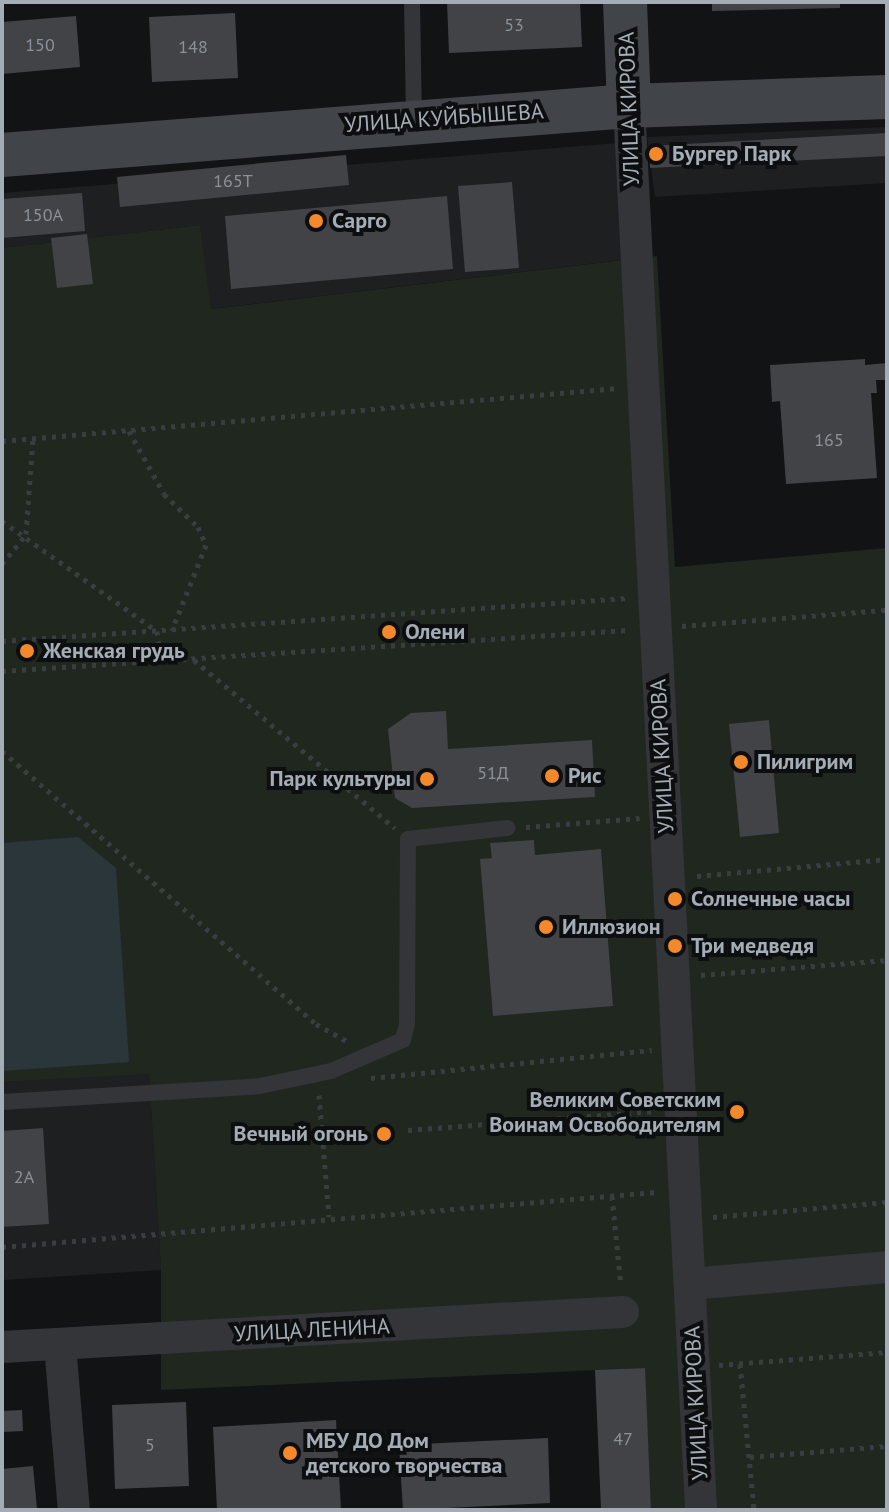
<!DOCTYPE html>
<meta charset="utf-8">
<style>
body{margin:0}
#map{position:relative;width:889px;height:1512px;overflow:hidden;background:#121314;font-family:"PT Sans",sans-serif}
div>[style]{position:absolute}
.built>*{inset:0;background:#1e1f21}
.green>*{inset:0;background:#1f271f}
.water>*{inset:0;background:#2b363a}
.building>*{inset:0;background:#414347}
.path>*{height:5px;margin-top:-2.5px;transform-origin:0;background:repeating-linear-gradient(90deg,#393d40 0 4px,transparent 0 10px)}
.lane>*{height:16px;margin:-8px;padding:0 8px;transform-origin:8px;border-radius:8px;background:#333539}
.street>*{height:32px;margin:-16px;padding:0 16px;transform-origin:16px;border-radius:16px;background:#333539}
.secondary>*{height:44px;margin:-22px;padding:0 22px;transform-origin:22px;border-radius:22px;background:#414549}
.dots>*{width:22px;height:22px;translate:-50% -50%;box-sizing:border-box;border:4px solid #0d0e0f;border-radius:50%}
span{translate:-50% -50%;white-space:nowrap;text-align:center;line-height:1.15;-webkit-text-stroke:8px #0d0e0f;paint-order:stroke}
.number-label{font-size:18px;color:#8b929a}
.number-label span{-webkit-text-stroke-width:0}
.street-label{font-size:22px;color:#a4acb5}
.poi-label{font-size:22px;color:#a4acb5;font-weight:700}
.left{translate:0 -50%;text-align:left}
.right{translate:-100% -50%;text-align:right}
.frame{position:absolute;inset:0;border:4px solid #a4acb5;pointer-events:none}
</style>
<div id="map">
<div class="built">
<div style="clip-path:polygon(887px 127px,887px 183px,655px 197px,647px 137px)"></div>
<div style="clip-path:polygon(618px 143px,622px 260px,210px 309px,200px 225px,2px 248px,2px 193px)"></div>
<div style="clip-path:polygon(149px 1073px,161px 1270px,2px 1280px,2px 1082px)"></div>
</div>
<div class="green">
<div style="clip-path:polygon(200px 225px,211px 309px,657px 256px,675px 567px,887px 548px,887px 1510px,651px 1510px,644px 1368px,161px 1390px,161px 1270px,149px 1074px,2px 1082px,2px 248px)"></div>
</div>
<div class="water">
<div style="clip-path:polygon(78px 837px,116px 868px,129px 1062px,2px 1071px,2px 843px)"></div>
</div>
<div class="building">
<div style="clip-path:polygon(447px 2px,580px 2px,582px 47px,449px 53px)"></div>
<div style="clip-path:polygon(712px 2px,840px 2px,840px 8px,712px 11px)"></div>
<div style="clip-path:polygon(235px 13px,238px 78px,152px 82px,149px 17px)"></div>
<div style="clip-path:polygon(76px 16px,80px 67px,2px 74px,2px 22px)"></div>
<div style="clip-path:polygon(887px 133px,887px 156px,650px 168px,649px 146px)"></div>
<div style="clip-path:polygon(346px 155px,349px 185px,120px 207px,117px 177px)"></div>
<div style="clip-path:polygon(512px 182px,519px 268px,465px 272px,458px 186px)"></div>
<div style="clip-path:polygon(82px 193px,85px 231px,2px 238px,2px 199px)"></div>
<div style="clip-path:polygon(447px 196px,453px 269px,231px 289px,225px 216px)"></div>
<div style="clip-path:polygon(87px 234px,93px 284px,57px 288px,51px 238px)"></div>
<div style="clip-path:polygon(865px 359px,865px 365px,887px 363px,887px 380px,876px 380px,877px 393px,871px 393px,877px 478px,786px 484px,780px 401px,772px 402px,770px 365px)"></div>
<div style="clip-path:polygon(446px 711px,448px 749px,592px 740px,595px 797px,412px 808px,395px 798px,388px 729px,411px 713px)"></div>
<div style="clip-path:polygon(769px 720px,779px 833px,740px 837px,729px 724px)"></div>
<div style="clip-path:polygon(534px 840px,535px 855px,601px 849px,613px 1006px,493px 1016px,480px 859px,492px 858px,490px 843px)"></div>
<div style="clip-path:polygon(43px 1128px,49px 1224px,2px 1227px,2px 1131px)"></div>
<div style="clip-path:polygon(645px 1368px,651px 1510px,601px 1509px,595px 1370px)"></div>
<div style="clip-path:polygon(186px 1402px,189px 1486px,115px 1489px,112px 1405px)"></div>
<div style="clip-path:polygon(22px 1410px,23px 1431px,2px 1432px,2px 1411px)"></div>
<div style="clip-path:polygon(336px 1420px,341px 1510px,217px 1510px,213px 1427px)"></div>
<div style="clip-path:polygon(548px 1438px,550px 1503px,403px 1510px,399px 1445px)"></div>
<div style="clip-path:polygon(33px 1466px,37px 1509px,2px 1510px,2px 1469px)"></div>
</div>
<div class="path">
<div style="left:129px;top:431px;width:72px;rotate:60.9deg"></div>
<div style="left:164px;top:494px;width:47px;rotate:44.1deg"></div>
<div style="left:198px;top:527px;width:20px;rotate:66deg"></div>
<div style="left:206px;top:545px;width:92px;rotate:111.8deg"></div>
<div style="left:2px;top:441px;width:618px;rotate:-4.92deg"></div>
<div style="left:2px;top:521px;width:190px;rotate:35.4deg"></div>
<div style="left:157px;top:631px;width:31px;rotate:83deg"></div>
<div style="left:2px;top:564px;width:38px;rotate:-51deg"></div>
<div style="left:26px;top:534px;width:95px;rotate:-85.8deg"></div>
<div style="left:682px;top:626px;width:206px;rotate:-4.5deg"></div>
<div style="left:2px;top:641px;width:627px;rotate:-3.93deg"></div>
<div style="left:194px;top:660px;width:262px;rotate:39.9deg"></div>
<div style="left:2px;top:671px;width:627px;rotate:-3.75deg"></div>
<div style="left:2px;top:751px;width:416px;rotate:41deg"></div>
<div style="left:316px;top:1024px;width:35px;rotate:29deg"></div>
<div style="left:526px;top:827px;width:114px;rotate:-4.5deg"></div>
<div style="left:697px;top:876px;width:191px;rotate:-5.1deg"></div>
<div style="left:701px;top:975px;width:187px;rotate:-4.6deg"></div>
<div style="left:371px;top:1078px;width:282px;rotate:-5.7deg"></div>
<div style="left:319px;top:1095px;width:122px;rotate:85.3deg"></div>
<div style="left:408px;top:1130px;width:248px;rotate:-4.4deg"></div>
<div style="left:612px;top:1196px;width:90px;rotate:84.3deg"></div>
<div style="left:713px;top:1217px;width:175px;rotate:-4.9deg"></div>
<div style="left:2px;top:1247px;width:656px;rotate:-4.81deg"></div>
<div style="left:740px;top:1364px;width:147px;rotate:84.5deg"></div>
<div style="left:719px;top:1365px;width:169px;rotate:-4.4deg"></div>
<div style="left:750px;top:1457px;width:137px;rotate:-4.6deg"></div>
</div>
<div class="lane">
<div style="left:412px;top:2px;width:118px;rotate:89deg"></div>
<div style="left:2px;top:1102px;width:258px;rotate:-3.5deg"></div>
<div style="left:260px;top:1086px;width:73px;rotate:-11.9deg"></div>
<div style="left:331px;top:1071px;width:78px;rotate:-23.3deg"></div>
<div style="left:403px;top:1040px;width:16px;rotate:-76deg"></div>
<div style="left:407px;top:1024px;width:185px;rotate:-89.7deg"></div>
<div style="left:408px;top:839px;width:100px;rotate:-6.3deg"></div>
</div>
<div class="street">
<div style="left:629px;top:106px;width:1406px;rotate:87.06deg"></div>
<div style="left:690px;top:1284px;width:198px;rotate:-4.9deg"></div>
<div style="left:60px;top:1345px;width:166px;rotate:85.2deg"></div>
<div style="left:2px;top:1347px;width:622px;rotate:-3.23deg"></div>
</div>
<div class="secondary">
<div style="left:625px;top:2px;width:104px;rotate:87.8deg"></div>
<div style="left:2px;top:155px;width:629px;rotate:-4.47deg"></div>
<div style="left:629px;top:106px;width:258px;rotate:-2deg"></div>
</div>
<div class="dots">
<div style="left:656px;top:154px;background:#f3892b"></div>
<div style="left:316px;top:221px;background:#f3892b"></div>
<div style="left:389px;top:632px;background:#f3892b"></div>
<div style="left:27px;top:651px;background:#f3892b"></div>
<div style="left:741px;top:762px;background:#f3892b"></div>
<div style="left:552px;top:776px;background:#f3892b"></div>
<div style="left:427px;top:779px;background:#f3892b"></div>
<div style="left:675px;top:899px;background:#f3892b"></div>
<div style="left:546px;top:927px;background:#f3892b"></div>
<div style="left:675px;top:946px;background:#f3892b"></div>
<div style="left:737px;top:1112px;background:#f3892b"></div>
<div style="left:384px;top:1134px;background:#f3892b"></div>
<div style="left:290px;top:1453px;background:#f3892b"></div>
</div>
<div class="number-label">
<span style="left:514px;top:25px">53</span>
<span style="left:40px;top:45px">150</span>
<span style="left:193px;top:47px">148</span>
<span style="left:233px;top:181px">165Т</span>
<span style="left:43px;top:215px">150А</span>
<span style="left:829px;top:440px">165</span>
<span style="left:493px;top:773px">51Д</span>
<span style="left:24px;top:1177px">2А</span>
<span style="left:623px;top:1439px">47</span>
<span style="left:150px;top:1445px">5</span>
</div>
<div class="street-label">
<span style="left:629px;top:109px;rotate:-92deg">УЛИЦА КИРОВА</span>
<span style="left:444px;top:118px;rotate:-4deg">УЛИЦА КУЙБЫШЕВА</span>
<span style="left:662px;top:756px;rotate:-93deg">УЛИЦА КИРОВА</span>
<span style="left:312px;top:1330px;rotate:-3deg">УЛИЦА ЛЕНИНА</span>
<span style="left:696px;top:1403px;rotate:-93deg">УЛИЦА КИРОВА</span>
</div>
<div class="poi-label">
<span class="left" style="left:672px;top:154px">Бургер Парк</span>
<span class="left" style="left:332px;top:221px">Сарго</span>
<span class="left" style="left:405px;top:632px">Олени</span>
<span class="left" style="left:43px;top:651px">Женская грудь</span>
<span class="left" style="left:757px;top:762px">Пилигрим</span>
<span class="left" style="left:568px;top:776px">Рис</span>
<span class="right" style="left:411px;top:779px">Парк культуры</span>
<span class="left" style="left:691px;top:899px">Солнечные часы</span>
<span class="left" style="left:562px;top:927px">Иллюзион</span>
<span class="left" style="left:691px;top:946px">Три медведя</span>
<span class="right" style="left:721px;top:1112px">Великим Советским<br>Воинам Освободителям</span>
<span class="right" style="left:368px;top:1134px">Вечный огонь</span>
<span class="left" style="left:306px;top:1453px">МБУ ДО Дом<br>детского творчества</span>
</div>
<div class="frame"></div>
</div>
